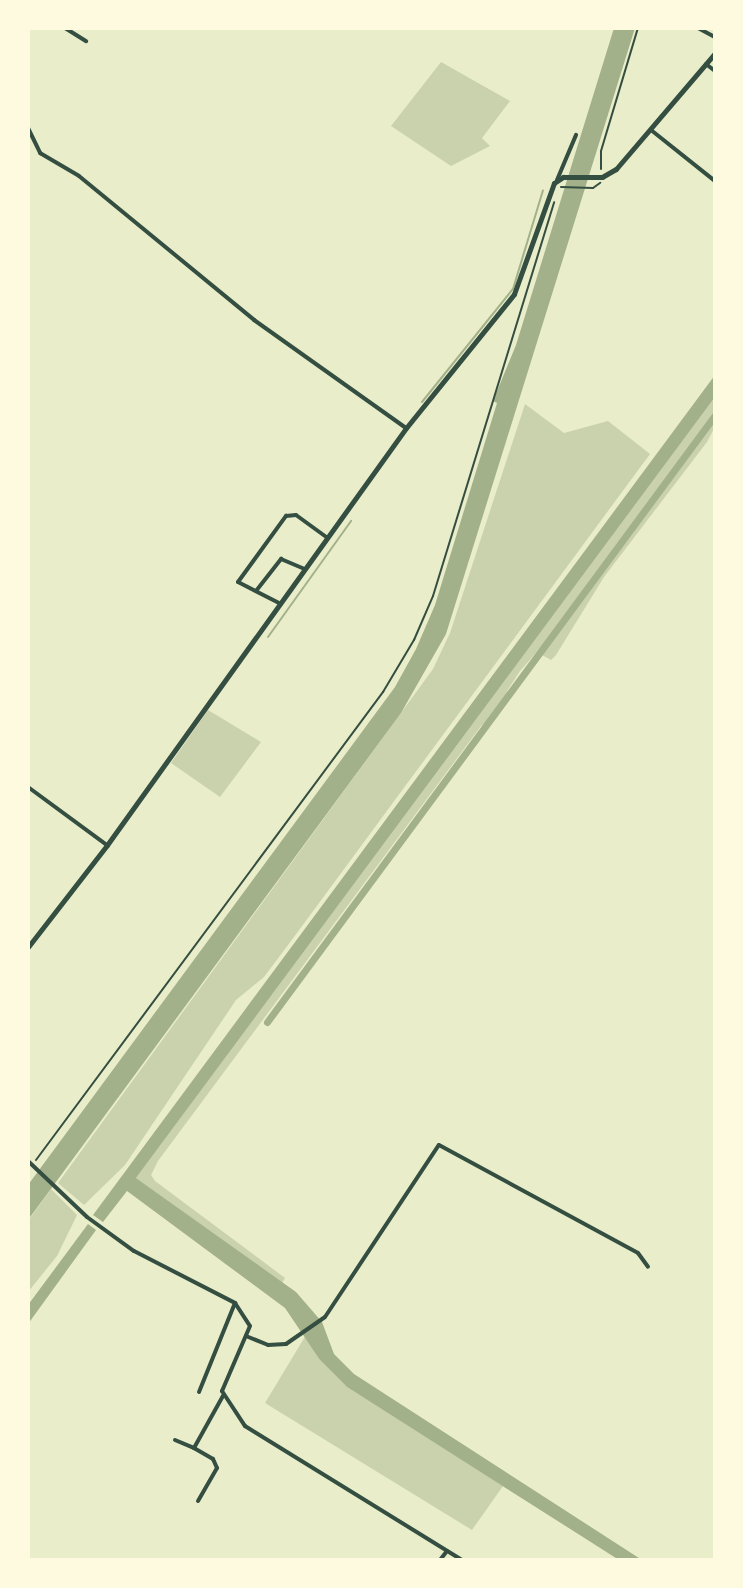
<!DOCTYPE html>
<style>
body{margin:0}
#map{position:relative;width:743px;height:1588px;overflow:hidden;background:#e9edc9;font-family:"DejaVu Sans",sans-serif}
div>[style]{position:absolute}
.green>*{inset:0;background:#cad2ad}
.water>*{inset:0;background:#a3b18a}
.stream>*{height:2px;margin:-1px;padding:0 1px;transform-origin:1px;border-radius:1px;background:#a3b18a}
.canal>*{height:7px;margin:-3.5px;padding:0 3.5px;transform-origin:3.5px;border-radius:3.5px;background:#a3b18a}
.path>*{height:2px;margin:-1px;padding:0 1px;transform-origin:1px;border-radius:1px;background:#344e41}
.minor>*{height:4px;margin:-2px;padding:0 2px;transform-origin:2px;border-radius:2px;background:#344e41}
.tertiary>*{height:5px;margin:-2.5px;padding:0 2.5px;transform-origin:2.5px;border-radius:2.5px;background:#344e41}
span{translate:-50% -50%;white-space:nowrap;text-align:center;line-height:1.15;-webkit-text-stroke:8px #fefae0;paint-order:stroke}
.frame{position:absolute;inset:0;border:30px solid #fefae0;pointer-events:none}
</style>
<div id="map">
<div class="green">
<div style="clip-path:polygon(441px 62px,510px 101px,482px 138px,490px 146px,451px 166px,391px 126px)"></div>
<div style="clip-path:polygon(715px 397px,715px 427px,707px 442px,604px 577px,556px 655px,551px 660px,542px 655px,549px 638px,520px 671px,507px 691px,504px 708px,481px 726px,158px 1161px,151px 1175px,155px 1181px,285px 1278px,282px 1283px,136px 1178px)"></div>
<div style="clip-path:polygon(525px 404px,564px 433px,608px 421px,650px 454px,291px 941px,264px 977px,236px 1000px,125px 1165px,84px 1205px,58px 1183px,433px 669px,450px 633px)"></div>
<div style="clip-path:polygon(208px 710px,261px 742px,220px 797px,171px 763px)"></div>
<div style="clip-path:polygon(51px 1189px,77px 1215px,57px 1256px,28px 1292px,28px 1221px)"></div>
<div style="clip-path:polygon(306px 1335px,320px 1360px,347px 1387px,503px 1486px,472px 1530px,265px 1403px)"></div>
</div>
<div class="water">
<div style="clip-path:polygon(614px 28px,635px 28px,446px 634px,401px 713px,28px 1220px,28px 1185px,395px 687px,416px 649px,435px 605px,497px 403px,493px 401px,516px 345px)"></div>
<div style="clip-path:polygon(715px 375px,715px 397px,136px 1178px,296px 1292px,322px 1322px,334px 1354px,354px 1374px,642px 1560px,619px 1560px,347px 1387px,320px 1360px,285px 1308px,127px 1191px,103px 1222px,93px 1215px)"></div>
<div style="clip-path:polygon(88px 1224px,96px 1230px,28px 1324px,28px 1305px)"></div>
</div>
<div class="stream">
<div style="left:422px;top:402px;width:145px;rotate:-51.2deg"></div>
<div style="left:513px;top:289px;width:103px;rotate:-73.1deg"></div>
<div style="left:268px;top:637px;width:143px;rotate:-54.4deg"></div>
</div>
<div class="canal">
<div style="left:267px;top:1022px;width:754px;rotate:-53.57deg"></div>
</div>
<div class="path">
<div style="left:601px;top:169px;width:18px;rotate:-90deg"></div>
<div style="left:601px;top:151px;width:128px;rotate:-73.3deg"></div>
<div style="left:561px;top:187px;width:32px;rotate:2deg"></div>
<div style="left:593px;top:188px;width:9px;rotate:-36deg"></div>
<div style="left:36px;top:1160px;width:583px;rotate:-53.44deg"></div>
<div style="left:383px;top:692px;width:61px;rotate:-59.2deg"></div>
<div style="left:414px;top:640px;width:48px;rotate:-66.6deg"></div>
<div style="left:433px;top:596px;width:412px;rotate:-72.9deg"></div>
</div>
<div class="minor">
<div style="left:65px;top:28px;width:25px;rotate:32deg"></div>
<div style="left:698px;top:28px;width:19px;rotate:28deg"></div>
<div style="left:706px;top:64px;width:11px;rotate:38deg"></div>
<div style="left:28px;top:128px;width:28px;rotate:64deg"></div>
<div style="left:40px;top:153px;width:45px;rotate:30.5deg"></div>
<div style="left:79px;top:176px;width:227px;rotate:39.4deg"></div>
<div style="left:254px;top:320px;width:186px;rotate:35.4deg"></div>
<div style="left:651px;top:130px;width:82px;rotate:38.6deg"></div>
<div style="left:557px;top:180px;width:49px;rotate:-67.1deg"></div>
<div style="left:256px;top:591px;width:41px;rotate:-52deg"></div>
<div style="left:281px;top:559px;width:25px;rotate:23deg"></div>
<div style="left:279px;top:603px;width:46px;rotate:-152.9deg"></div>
<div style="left:238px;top:582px;width:82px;rotate:-54deg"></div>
<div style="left:286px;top:516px;width:10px;rotate:-6deg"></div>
<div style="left:296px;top:515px;width:37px;rotate:36deg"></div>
<div style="left:28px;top:787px;width:98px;rotate:36.3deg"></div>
<div style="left:28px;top:1161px;width:81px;rotate:43.5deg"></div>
<div style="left:87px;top:1217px;width:58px;rotate:35.9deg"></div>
<div style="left:134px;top:1251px;width:114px;rotate:27.2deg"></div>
<div style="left:235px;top:1303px;width:27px;rotate:57deg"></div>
<div style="left:250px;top:1326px;width:71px;rotate:113.3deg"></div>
<div style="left:222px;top:1391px;width:42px;rotate:56.7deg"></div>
<div style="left:245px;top:1426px;width:255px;rotate:31.7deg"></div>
<div style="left:246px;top:1336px;width:24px;rotate:22deg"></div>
<div style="left:268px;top:1345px;width:18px;rotate:-3deg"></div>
<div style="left:286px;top:1344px;width:47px;rotate:-34.7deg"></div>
<div style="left:325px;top:1317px;width:206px;rotate:-56.5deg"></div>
<div style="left:439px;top:1145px;width:226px;rotate:28.5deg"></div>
<div style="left:638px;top:1253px;width:17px;rotate:54deg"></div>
<div style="left:199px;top:1392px;width:96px;rotate:-68deg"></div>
<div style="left:175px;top:1440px;width:21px;rotate:23deg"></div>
<div style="left:198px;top:1501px;width:38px;rotate:-60deg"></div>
<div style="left:217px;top:1468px;width:10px;rotate:-114deg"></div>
<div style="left:213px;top:1459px;width:22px;rotate:-150deg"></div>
<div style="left:194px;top:1448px;width:60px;rotate:-60.9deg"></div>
<div style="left:440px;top:1560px;width:11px;rotate:-52deg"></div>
</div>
<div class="tertiary">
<div style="left:28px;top:947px;width:129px;rotate:-52.2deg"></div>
<div style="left:107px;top:845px;width:513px;rotate:-54.36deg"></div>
<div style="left:406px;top:428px;width:172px;rotate:-51.1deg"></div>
<div style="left:514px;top:294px;width:118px;rotate:-70.2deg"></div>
<div style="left:554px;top:183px;width:11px;rotate:-34deg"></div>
<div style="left:563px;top:177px;width:39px"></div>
<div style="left:602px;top:177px;width:16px;rotate:-30deg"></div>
<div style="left:616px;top:169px;width:153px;rotate:-49.5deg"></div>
</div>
<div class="frame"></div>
</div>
